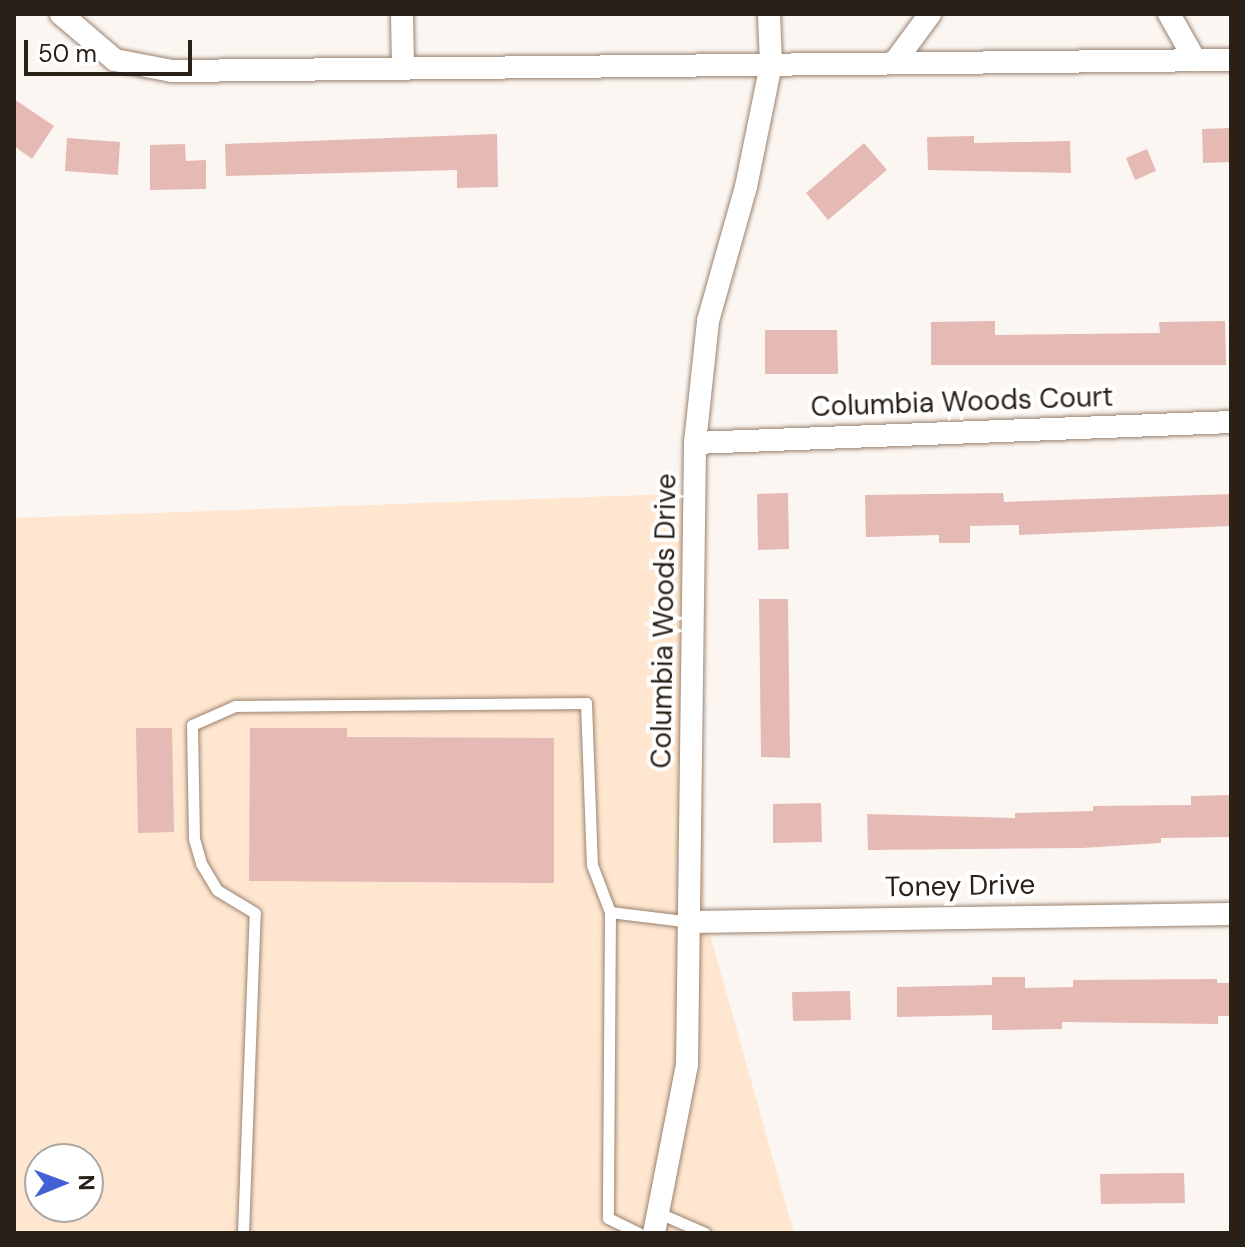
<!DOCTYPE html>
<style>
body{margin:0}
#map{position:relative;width:1245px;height:1247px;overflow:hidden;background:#fcf6f2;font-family:"DM Sans",sans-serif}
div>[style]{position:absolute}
.built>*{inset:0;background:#ffe6d0}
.building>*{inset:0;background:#e5b9b4}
.roads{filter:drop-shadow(0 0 2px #99826f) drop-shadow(0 0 2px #99826f)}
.lane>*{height:11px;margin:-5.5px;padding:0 5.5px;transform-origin:5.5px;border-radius:5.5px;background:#fff}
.street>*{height:22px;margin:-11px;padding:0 11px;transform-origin:11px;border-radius:11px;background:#fff}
span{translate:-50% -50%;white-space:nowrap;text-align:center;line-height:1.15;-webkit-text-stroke:8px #fff;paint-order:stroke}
.street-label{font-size:28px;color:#292018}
.frame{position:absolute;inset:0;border:16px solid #292018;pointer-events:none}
.north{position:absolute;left:24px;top:1143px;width:80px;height:80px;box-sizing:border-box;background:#fff;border:2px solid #a9a6a3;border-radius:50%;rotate:89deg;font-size:22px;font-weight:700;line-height:32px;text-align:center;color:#292018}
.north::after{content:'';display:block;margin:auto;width:28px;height:36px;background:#4461d4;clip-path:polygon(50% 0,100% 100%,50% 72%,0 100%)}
.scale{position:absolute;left:24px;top:40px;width:168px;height:36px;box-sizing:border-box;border:4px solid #292018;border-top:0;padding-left:10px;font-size:24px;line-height:28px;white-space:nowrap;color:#292018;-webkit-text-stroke:6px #fff;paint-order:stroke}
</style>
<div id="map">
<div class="built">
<div style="clip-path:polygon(evenodd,698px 493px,705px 917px,794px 1233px,14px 1233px,14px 518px,698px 493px,40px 1159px,88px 1159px,88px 1207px,40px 1207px,40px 1159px)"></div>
</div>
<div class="building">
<div style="clip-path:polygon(14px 99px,54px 126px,32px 159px,14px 146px)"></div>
<div style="clip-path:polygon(1231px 128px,1231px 162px,1203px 163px,1202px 129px)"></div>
<div style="clip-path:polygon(497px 134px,498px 187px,457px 188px,457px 170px,226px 176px,225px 144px)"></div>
<div style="clip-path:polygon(974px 136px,974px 143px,1070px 141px,1071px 173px,928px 170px,927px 137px)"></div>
<div style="clip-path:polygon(67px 138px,120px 142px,118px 175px,65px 171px)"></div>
<div style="clip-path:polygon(864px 143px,887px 170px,828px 220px,806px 193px)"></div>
<div style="clip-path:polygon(185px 144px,186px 161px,206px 160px,206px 189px,150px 190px,150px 145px)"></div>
<div style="clip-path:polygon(1147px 149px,1156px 171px,1135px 180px,1126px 158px)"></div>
<div style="clip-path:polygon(995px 321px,995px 335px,1160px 333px,1159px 322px,1225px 321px,1226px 365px,931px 365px,931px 322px)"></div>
<div style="clip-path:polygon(765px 330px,837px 330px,838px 374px,765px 374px)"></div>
<div style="clip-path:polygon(788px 493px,789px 549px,758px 550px,757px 494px)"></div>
<div style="clip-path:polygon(1003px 493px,1004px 502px,1231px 494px,1231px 526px,1019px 535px,1019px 525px,970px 526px,970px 543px,939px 543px,939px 535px,866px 537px,865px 495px)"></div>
<div style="clip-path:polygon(759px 599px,788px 599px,790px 758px,761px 757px)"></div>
<div style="clip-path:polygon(136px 728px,172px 728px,174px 832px,138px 833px)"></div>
<div style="clip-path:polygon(250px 728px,347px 728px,347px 737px,554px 738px,554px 883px,249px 881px)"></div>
<div style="clip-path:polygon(1231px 795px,1231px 837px,1161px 838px,1161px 843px,1082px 848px,868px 850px,867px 814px,1015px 818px,1015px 813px,1093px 811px,1093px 806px,1191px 805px,1191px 796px)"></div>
<div style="clip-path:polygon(821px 803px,822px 842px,773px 843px,773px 804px)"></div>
<div style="clip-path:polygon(992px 977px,1025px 977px,1025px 988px,1073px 987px,1073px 980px,1217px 979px,1217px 983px,1231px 983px,1231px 1016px,1218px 1016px,1218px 1024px,1062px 1022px,1062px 1029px,992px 1030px,992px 1015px,897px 1017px,897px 987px,992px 985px)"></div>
<div style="clip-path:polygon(850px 991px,851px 1020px,793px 1021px,792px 992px)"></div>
<div style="clip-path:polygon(1184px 1173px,1185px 1203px,1101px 1204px,1100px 1174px)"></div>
</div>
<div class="roads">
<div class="lane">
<div style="left:610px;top:912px;width:82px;rotate:7deg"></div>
<div style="left:661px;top:1214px;width:48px;rotate:23.4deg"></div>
<div style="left:243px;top:1233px;width:320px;rotate:-87.9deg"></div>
<div style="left:255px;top:913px;width:44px;rotate:-148.8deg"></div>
<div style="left:217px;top:890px;width:31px;rotate:-121deg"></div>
<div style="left:201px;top:863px;width:25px;rotate:-106deg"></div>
<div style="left:194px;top:839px;width:114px;rotate:-91deg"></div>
<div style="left:192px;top:725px;width:47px;rotate:-23.8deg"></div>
<div style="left:235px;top:706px;width:351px;rotate:-0.5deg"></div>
<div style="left:586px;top:703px;width:162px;rotate:87.9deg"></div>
<div style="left:592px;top:865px;width:50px;rotate:69deg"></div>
<div style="left:610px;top:912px;width:306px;rotate:90.4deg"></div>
<div style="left:608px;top:1218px;width:34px;rotate:26deg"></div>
</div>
<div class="street">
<div style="left:61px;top:14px;width:71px;rotate:40.4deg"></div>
<div style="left:115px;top:60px;width:58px;rotate:10.9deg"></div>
<div style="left:172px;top:71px;width:1059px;rotate:-0.6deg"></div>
<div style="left:402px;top:14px;width:54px;rotate:88.9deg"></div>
<div style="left:1169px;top:14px;width:53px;rotate:60.5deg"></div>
<div style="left:894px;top:63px;width:61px;rotate:-53.7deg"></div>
<div style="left:695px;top:443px;width:536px;rotate:-2.24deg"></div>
<div style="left:691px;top:922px;width:540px;rotate:-0.85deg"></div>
<div style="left:654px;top:1233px;width:171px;rotate:-78.9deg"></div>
<div style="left:687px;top:1065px;width:622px;rotate:-89.26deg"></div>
<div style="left:695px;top:443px;width:123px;rotate:-83.9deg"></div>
<div style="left:708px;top:321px;width:139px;rotate:-74.2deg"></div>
<div style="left:746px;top:187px;width:126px;rotate:-78.5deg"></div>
<div style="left:771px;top:64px;width:50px;rotate:-92.3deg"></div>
</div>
</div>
<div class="street-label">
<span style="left:962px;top:402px;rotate:-2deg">Columbia Woods Court</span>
<span style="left:664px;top:621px;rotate:-89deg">Columbia Woods Drive</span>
<span style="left:960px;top:886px;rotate:-1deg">Toney Drive</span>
</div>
<div class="frame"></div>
<div class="north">N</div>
<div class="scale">50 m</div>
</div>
